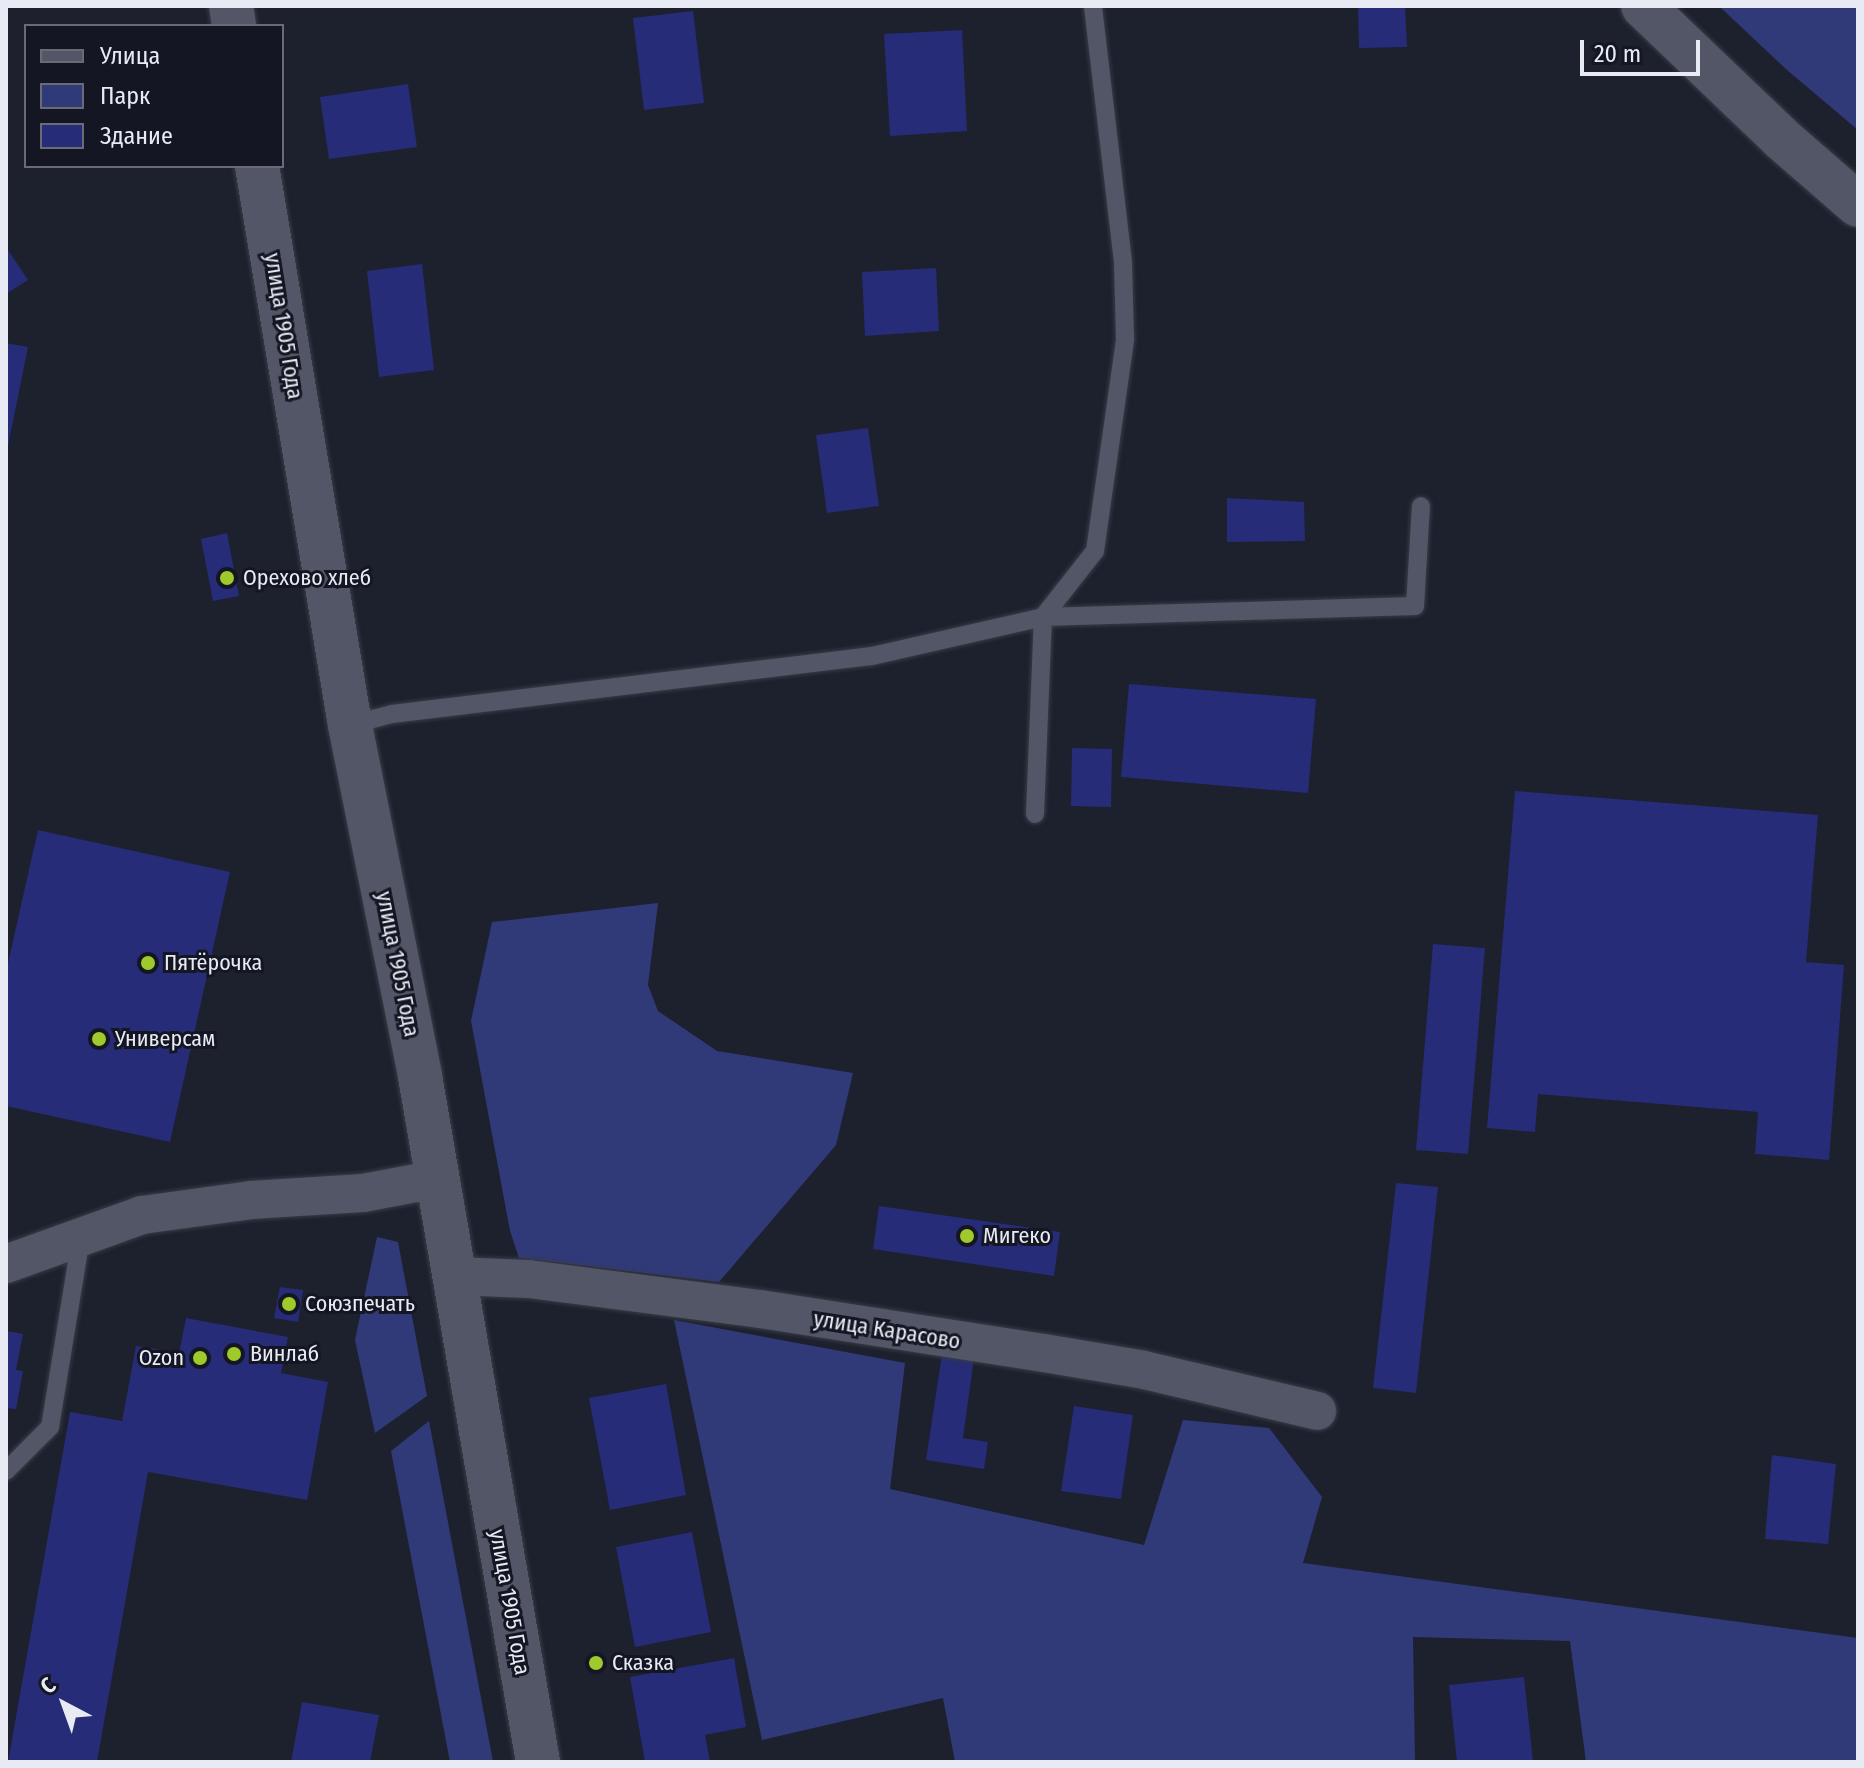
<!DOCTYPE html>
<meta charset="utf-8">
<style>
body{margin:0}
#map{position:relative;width:1864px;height:1768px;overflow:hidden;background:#1d202d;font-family:"Fira Sans Condensed",sans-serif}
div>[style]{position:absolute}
.green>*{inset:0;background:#313a78}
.building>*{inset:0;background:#262c77}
.roads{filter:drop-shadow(0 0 2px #383c46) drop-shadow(0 0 2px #383c46)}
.lane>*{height:18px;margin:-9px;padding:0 9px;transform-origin:9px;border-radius:9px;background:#525666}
.street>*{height:38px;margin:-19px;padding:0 19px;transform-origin:19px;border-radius:19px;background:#525666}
.secondary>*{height:44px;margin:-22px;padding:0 22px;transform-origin:22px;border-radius:22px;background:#525666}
.dots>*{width:22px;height:22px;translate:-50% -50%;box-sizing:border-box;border:4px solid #141723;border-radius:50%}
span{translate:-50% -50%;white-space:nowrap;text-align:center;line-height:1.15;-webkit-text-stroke:6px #141723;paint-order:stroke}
.street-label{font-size:22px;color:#e8ebf4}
.poi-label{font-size:22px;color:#e8ebf4}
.left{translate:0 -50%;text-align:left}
.right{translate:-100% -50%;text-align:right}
.frame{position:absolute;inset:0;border:8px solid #e8ebf4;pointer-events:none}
.legend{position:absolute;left:24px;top:24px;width:260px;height:144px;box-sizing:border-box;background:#141723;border:2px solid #696c77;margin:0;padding:10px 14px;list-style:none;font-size:24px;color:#e8ebf4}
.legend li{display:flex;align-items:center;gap:16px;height:40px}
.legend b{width:40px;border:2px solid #696c77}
.north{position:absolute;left:24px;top:1664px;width:80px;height:80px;-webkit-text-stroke:6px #141723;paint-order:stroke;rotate:319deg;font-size:22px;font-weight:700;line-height:32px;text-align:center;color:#e8ebf4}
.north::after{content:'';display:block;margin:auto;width:28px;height:36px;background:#e8ebf4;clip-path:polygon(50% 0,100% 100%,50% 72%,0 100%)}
.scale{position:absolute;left:1580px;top:40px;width:120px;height:36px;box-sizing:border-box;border:4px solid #e8ebf4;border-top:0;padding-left:10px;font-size:24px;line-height:28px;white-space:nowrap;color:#e8ebf4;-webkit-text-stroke:6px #141723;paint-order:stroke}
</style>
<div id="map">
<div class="green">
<div style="clip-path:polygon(1719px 6px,1858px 6px,1858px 130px,1787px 70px)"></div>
<div style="clip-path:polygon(658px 903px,648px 985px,658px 1011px,717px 1051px,853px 1073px,836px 1145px,719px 1282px,519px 1258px,510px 1231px,471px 1021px,492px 922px)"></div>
<div style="clip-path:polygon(377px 1237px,398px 1242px,427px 1396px,375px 1433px,355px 1340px)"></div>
<div style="clip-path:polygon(674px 1320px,905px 1363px,890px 1489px,1144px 1545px,1183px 1420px,1269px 1428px,1322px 1497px,1303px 1563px,1858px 1638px,1858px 1762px,1586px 1762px,1570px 1641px,1413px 1637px,1415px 1762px,955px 1762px,943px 1698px,762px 1740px)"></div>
<div style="clip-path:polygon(429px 1421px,493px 1762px,450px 1762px,391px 1451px)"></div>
</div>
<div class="building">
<div style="clip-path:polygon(1358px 6px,1405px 6px,1407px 47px,1359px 48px)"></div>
<div style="clip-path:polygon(693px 11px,704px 103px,644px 110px,633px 18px)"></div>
<div style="clip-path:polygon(962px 30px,967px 131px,890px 136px,884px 34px)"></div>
<div style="clip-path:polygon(408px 84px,417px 147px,329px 159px,320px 97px)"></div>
<div style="clip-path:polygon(6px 247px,28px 280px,6px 294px)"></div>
<div style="clip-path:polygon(422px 264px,434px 370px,379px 377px,367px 271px)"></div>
<div style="clip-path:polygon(936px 268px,939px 331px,865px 336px,862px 272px)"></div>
<div style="clip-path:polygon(6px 343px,28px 347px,7px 451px,6px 451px)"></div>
<div style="clip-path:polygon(868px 428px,879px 506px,827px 513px,816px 435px)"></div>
<div style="clip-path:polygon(1227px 498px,1304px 502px,1305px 541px,1227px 542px)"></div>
<div style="clip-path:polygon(227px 533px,239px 596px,213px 601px,201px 539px)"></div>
<div style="clip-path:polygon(1129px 684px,1316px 699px,1308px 793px,1121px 777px)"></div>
<div style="clip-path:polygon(1072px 748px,1112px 749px,1111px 807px,1071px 806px)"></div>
<div style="clip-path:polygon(1515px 791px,1818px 815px,1806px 962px,1844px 965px,1829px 1160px,1755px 1154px,1758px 1112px,1538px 1094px,1535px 1132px,1487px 1128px)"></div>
<div style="clip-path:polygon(38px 830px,230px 872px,170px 1142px,6px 1106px,6px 972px)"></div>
<div style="clip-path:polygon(1433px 944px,1485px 948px,1468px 1154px,1416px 1150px)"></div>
<div style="clip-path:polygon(1396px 1183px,1438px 1187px,1416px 1393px,1373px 1388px)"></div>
<div style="clip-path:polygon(879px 1206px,1060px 1232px,1054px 1276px,873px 1249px)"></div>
<div style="clip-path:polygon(280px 1287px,303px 1290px,298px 1322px,274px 1318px)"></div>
<div style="clip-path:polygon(186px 1318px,288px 1337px,281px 1373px,328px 1382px,307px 1500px,148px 1472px,97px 1762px,8px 1762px,70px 1412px,122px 1421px,136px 1346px,179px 1353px)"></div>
<div style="clip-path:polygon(6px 1331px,23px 1334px,16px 1370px,23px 1371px,16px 1409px,6px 1408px)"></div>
<div style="clip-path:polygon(942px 1354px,974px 1358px,963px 1438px,988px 1442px,984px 1469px,926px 1460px)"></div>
<div style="clip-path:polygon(666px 1384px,686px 1495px,610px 1510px,589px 1398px)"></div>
<div style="clip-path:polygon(1074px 1406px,1133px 1415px,1121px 1499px,1061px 1491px)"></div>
<div style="clip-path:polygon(1772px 1455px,1836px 1464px,1828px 1544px,1765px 1539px)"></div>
<div style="clip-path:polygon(692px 1532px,711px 1632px,635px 1647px,616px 1547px)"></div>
<div style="clip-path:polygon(734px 1658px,746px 1727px,705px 1735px,710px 1762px,645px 1762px,630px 1677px)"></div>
<div style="clip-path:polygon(1524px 1677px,1533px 1762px,1457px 1762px,1449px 1685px)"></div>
<div style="clip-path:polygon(302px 1702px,379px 1715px,370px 1762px,291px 1762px)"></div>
</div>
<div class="roads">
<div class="lane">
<div style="left:350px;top:725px;width:43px;rotate:-14.7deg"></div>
<div style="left:392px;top:714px;width:483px;rotate:-6.9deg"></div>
<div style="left:872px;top:656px;width:175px;rotate:-12.8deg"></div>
<div style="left:1043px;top:617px;width:372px;rotate:-1.7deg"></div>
<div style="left:1415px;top:606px;width:100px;rotate:-86.6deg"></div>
<div style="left:1035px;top:814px;width:197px;rotate:-87.7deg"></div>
<div style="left:1043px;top:617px;width:84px;rotate:-51.8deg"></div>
<div style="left:1095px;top:551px;width:214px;rotate:-81.9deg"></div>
<div style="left:1125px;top:339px;width:77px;rotate:-91.5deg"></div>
<div style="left:1123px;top:262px;width:258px;rotate:-96.7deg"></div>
<div style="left:6px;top:1471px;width:62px;rotate:-45deg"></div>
<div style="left:50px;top:1427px;width:193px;rotate:-80.7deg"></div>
</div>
<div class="street">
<div style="left:6px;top:1264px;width:145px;rotate:-19.8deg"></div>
<div style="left:142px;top:1215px;width:110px;rotate:-7.8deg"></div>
<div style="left:251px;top:1200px;width:112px;rotate:-3.6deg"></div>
<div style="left:363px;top:1193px;width:75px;rotate:-10.7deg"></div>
<div style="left:453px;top:1276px;width:76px;rotate:2.3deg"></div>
<div style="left:529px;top:1279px;width:233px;rotate:7.4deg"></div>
<div style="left:760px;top:1309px;width:287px;rotate:8.8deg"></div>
<div style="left:1044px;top:1353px;width:101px;rotate:9.6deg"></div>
<div style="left:1144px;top:1370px;width:178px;rotate:13.3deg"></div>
</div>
<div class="secondary">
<div style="left:231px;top:6px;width:20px;rotate:81deg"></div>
<div style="left:1643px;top:6px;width:191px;rotate:43.7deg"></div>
<div style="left:1781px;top:138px;width:102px;rotate:41deg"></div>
<div style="left:257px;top:166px;width:567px;rotate:80.55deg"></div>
<div style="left:350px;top:725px;width:358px;rotate:78.7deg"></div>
<div style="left:420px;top:1076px;width:696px;rotate:80.24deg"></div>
</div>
</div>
<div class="dots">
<div style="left:227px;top:578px;background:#a0c92b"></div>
<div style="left:148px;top:963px;background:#a0c92b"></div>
<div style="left:99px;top:1039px;background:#a0c92b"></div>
<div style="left:967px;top:1236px;background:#a0c92b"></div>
<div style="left:289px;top:1304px;background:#a0c92b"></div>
<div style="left:234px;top:1354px;background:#a0c92b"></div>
<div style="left:200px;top:1358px;background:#a0c92b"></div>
<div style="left:596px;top:1663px;background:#a0c92b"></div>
</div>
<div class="street-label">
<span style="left:284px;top:326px;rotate:81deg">улица 1905 Года</span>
<span style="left:398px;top:964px;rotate:79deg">улица 1905 Года</span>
<span style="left:887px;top:1330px;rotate:9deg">улица Карасово</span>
<span style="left:510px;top:1602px;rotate:80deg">улица 1905 Года</span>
</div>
<div class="poi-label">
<span class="left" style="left:243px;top:578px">Орехово хлеб</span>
<span class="left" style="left:164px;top:963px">Пятёрочка</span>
<span class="left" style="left:115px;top:1039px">Универсам</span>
<span class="left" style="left:983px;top:1236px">Мигеко</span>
<span class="left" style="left:305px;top:1304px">Союзпечать</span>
<span class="left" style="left:250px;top:1354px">Винлаб</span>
<span class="right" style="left:184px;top:1358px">Ozon</span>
<span class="left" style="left:612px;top:1663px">Сказка</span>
</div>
<div class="frame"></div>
<ul class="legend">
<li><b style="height:10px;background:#525666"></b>Улица</li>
<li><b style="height:22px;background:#313a78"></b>Парк</li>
<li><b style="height:22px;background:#262c77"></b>Здание</li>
</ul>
<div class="north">С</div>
<div class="scale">20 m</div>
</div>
